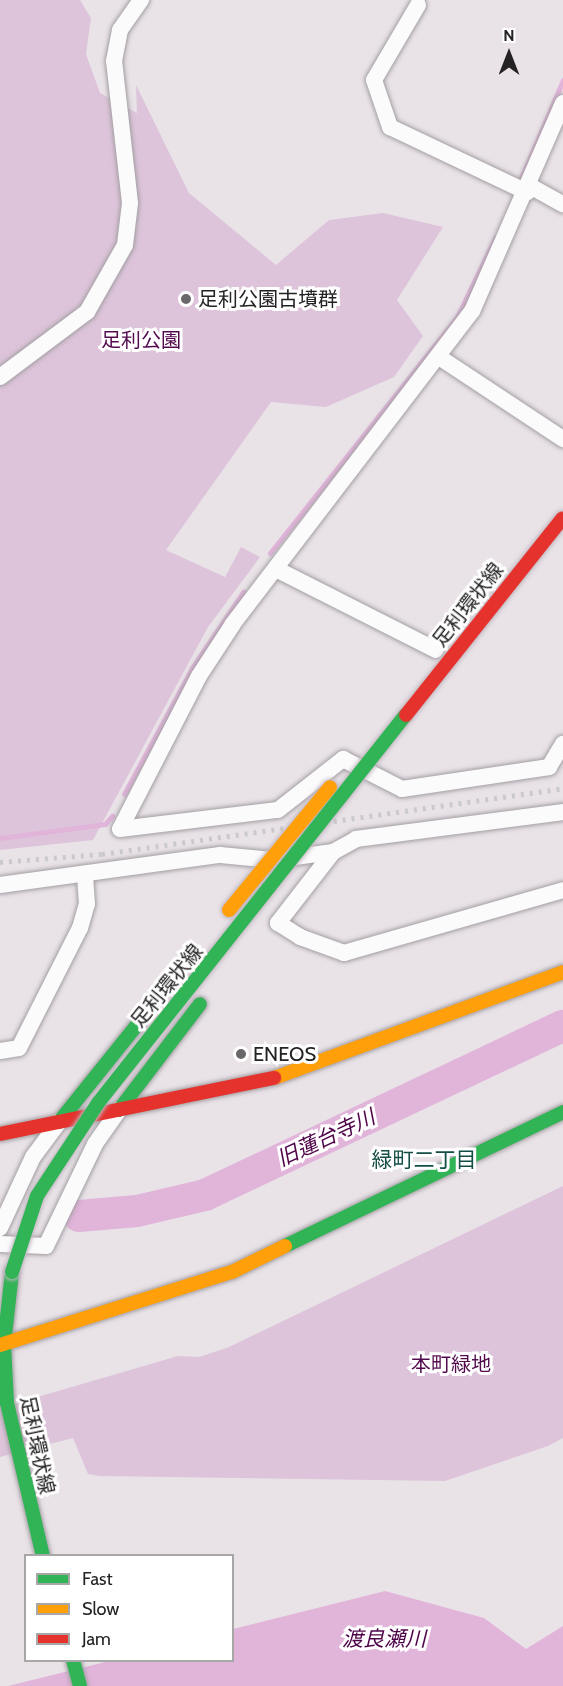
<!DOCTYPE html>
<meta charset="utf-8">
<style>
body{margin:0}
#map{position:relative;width:563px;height:1686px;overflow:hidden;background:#e9e3e8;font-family:Cabin,"Noto Sans JP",sans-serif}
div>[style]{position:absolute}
.green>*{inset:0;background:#ddc4da}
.water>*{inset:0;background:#e1b4da}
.stream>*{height:5px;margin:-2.5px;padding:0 2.5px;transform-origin:2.5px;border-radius:2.5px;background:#e1b4da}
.river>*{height:32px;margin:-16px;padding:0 16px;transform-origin:16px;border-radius:16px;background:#e1b4da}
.roads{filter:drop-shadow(0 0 2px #a39fa3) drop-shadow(0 0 2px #a39fa3)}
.street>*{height:16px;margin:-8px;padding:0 8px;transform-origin:8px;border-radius:8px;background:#fcfbfc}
.fast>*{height:14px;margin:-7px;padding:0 7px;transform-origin:7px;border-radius:7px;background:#30b455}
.slow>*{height:14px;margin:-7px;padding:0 7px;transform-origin:7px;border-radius:7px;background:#ff9f0a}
.jam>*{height:14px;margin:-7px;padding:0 7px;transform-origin:7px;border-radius:7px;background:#e5322d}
.rail>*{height:4.5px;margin-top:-2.25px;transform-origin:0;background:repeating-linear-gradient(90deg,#cbcacb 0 3px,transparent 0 9px)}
.bridges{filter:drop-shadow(0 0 2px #c1b7c0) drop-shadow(0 0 2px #c1b7c0)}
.fast-bridge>*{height:14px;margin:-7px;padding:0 7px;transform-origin:7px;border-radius:7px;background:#30b455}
.slow-bridge>*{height:14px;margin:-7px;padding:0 7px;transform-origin:7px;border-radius:7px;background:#ff9f0a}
.jam-bridge>*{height:14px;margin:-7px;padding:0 7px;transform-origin:7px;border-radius:7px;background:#e5322d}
.dots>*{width:16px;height:16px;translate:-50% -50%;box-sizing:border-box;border:3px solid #fff;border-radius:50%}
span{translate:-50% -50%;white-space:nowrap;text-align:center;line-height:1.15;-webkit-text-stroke:6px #fff;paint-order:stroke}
.poi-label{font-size:20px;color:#252224}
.left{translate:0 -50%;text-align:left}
.park-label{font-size:20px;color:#530a4e}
.street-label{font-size:20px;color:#252224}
.water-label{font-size:21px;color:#4e0349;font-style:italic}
.neighbourhood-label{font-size:21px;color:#134d45}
.legend{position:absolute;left:24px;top:1554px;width:210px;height:108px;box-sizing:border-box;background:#fff;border:2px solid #a8a7a7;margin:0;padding:8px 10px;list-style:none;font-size:18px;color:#252224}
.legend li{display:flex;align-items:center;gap:12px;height:30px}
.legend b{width:30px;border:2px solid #a8a7a7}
.north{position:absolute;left:479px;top:24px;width:60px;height:60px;-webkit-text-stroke:4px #fff;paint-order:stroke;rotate:0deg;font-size:16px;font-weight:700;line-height:24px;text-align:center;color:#252224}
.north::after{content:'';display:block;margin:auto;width:21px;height:27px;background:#252224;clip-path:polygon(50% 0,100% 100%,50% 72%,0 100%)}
</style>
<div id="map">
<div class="green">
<div style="clip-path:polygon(0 0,80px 0,91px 18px,86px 54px,100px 93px,137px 113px,136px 85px,189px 193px,276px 265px,329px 220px,383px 213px,443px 227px,397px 300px,423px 336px,394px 377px,326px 407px,271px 402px,166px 550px,225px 577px,241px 547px,260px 557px,208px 627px,93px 840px,0 850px)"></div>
<div style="clip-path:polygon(563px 1186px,563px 1438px,548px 1446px,445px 1481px,99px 1476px,88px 1474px,73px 1438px,0 1457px,0 1408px,178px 1356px,199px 1357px,229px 1347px)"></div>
</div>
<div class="water">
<div style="clip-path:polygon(385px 1591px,484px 1618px,526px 1649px,563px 1626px,563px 1686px,8px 1686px,109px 1661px,232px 1660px,233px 1629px)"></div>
</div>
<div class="stream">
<div style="left:519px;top:183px;width:112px;rotate:-66.9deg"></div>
<div style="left:270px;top:553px;width:301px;rotate:-51.6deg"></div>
<div style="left:457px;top:317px;width:88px;rotate:-64.3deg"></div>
<div style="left:124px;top:794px;width:143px;rotate:-61.6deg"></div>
<div style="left:192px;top:668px;width:92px;rotate:-56.1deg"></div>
<div style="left:0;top:838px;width:106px;rotate:-7.6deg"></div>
<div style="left:105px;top:824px;width:11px;rotate:-49deg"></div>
</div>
<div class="river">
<div style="left:79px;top:1216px;width:58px;rotate:-4.9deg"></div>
<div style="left:137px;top:1211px;width:70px;rotate:-13.2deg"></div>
<div style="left:205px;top:1195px;width:396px;rotate:-25.3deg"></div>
</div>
<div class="roads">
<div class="street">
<div style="left:418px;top:5px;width:87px;rotate:120.4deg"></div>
<div style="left:374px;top:80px;width:50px;rotate:71.2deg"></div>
<div style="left:390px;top:127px;width:152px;rotate:25.4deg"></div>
<div style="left:563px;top:103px;width:227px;rotate:113.6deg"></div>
<div style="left:472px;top:311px;width:394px;rotate:127.4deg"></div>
<div style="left:233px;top:624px;width:62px;rotate:123.2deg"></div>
<div style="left:199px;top:676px;width:172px;rotate:117.3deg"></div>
<div style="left:120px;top:829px;width:159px;rotate:-6.9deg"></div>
<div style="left:278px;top:810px;width:83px;rotate:-38.1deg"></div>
<div style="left:343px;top:759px;width:66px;rotate:27deg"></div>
<div style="left:402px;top:789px;width:149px;rotate:-8.5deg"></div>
<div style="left:549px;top:767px;width:27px;rotate:-59deg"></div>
<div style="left:530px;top:186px;width:38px;rotate:29deg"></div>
<div style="left:439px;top:357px;width:149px;rotate:33.5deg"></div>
<div style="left:0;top:377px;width:109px;rotate:-36.8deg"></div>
<div style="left:87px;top:312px;width:77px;rotate:-60.4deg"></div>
<div style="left:125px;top:245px;width:42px;rotate:-83.2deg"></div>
<div style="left:130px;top:203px;width:143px;rotate:-96.4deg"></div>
<div style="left:114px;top:61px;width:32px;rotate:-79deg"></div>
<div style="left:120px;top:30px;width:37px;rotate:-55deg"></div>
<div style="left:276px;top:569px;width:179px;rotate:26.9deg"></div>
<div style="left:333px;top:852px;width:90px;rotate:127.8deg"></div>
<div style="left:278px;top:923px;width:26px;rotate:32deg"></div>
<div style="left:300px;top:937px;width:47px;rotate:20deg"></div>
<div style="left:344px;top:953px;width:228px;rotate:-16deg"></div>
<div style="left:0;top:885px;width:222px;rotate:-7.8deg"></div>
<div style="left:220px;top:855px;width:53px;rotate:5.4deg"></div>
<div style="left:273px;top:860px;width:61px;rotate:-7.6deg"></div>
<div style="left:333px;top:852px;width:26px;rotate:-29deg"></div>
<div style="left:356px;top:839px;width:209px;rotate:-7.4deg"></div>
<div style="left:0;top:1051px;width:19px;rotate:-9deg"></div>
<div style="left:19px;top:1048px;width:135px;rotate:-63.1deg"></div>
<div style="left:80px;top:928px;width:25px;rotate:-74deg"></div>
<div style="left:87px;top:904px;width:29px;rotate:-94deg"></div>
<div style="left:0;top:1228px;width:78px;rotate:-65.1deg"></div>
<div style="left:33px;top:1157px;width:44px;rotate:-53.4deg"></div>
<div style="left:0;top:1244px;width:46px;rotate:2.5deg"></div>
<div style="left:46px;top:1246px;width:113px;rotate:-64.3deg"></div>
<div style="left:95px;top:1144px;width:42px;rotate:-54.8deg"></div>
</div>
<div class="fast">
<div style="left:119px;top:1110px;width:133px;rotate:-52.6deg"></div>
<div style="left:59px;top:1122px;width:150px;rotate:-51.2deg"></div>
<div style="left:285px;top:1246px;width:309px;rotate:-25.7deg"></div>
<div style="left:12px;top:1272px;width:72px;rotate:96.3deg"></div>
<div style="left:4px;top:1344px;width:59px;rotate:87.1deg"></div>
<div style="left:7px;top:1403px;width:157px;rotate:76.8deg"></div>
<div style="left:73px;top:1660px;width:27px;rotate:75deg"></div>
</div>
<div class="slow">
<div style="left:274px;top:1078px;width:308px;rotate:-20.1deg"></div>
<div style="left:0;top:1345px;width:243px;rotate:-17.5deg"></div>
<div style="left:232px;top:1272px;width:59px;rotate:-26.1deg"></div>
</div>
<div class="jam">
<div style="left:0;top:1134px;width:280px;rotate:-11.6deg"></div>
</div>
</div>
<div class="rail">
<div style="left:0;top:862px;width:102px;rotate:-4.5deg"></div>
<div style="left:102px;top:854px;width:466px;rotate:-8.1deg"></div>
</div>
<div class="bridges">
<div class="fast-bridge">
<div style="left:12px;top:1272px;width:80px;rotate:-71.8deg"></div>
<div style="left:37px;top:1196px;width:111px;rotate:-56.7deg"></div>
<div style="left:98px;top:1103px;width:495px;rotate:-51.6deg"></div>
</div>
<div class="slow-bridge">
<div style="left:229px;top:910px;width:159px;rotate:-50.6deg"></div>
</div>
<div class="jam-bridge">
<div style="left:406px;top:715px;width:251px;rotate:-51.5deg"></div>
</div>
</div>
<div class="dots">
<div style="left:186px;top:299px;background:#6a6669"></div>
<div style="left:241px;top:1054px;background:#6a6669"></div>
</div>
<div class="poi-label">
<span class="left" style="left:198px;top:299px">足利公園古墳群</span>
<span class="left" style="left:253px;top:1054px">ENEOS</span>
</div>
<div class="park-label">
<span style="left:141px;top:340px">足利公園</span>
<span style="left:451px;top:1364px">本町緑地</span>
</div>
<div class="street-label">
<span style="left:468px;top:605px;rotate:-52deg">足利環状線</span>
<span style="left:167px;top:986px;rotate:-51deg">足利環状線</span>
<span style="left:37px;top:1445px;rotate:78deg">足利環状線</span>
</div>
<div class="water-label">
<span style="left:326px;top:1138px;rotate:-25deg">旧蓮台寺川</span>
<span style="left:384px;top:1639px">渡良瀬川</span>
</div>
<div class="neighbourhood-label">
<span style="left:424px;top:1160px">緑町二丁目</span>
</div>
<ul class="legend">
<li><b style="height:8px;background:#30b455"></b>Fast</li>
<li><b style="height:8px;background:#ff9f0a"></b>Slow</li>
<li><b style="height:8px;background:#e5322d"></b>Jam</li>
</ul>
<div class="north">N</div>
</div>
